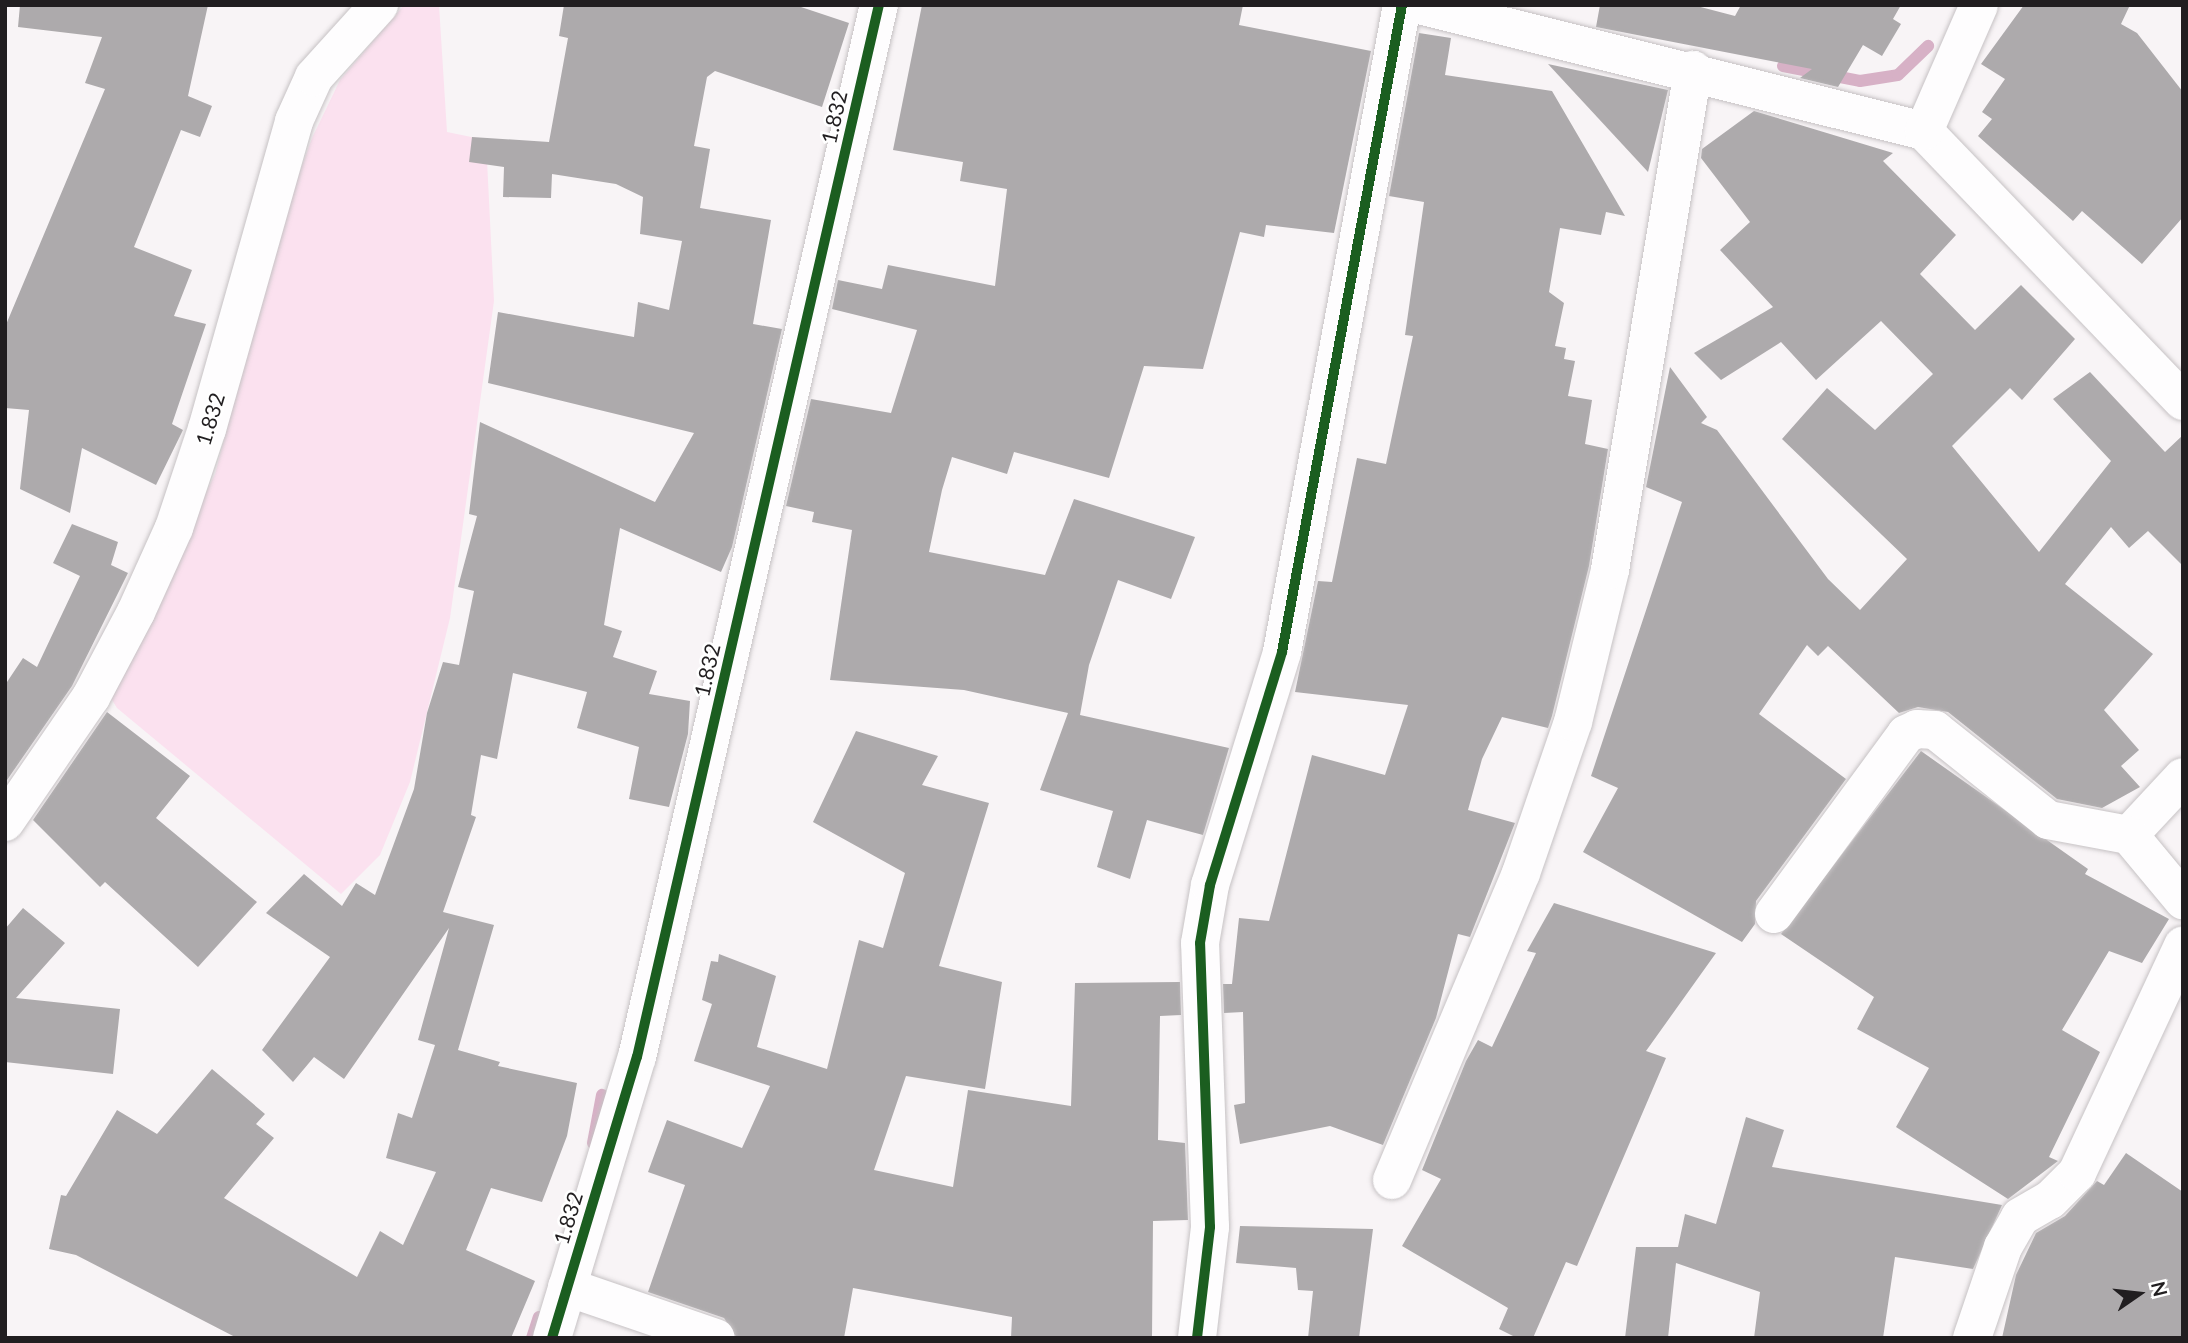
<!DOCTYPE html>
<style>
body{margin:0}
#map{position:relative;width:2188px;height:1343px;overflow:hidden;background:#f8f4f6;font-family:Lato,sans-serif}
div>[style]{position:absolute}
.green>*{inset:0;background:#fbe1ef}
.stream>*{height:12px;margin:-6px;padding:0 6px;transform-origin:6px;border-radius:6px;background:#d7b1c6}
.building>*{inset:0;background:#adaaac}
.roads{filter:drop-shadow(0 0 2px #c6c2c4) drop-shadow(0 0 2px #c6c2c4)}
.minor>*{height:38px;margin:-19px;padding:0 19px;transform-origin:19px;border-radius:19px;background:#fefdfe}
.cycleway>*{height:10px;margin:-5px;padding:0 5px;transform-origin:5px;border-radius:5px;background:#1b5e20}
span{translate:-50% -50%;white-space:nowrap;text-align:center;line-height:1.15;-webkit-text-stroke:5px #fff;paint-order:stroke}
.street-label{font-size:21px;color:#211e20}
.frame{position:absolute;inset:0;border:7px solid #211e20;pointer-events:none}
.north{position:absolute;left:2104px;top:1259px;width:70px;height:70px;-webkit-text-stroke:5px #fff;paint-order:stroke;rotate:76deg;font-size:19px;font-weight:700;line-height:28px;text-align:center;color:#211e20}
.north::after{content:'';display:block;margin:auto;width:24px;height:32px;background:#211e20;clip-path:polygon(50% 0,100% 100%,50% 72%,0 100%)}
</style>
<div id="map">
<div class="green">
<div style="clip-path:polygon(404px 5px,439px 5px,447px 132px,486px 140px,494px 301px,450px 618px,410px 782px,380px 855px,341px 894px,117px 708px,108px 693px,215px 474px,281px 224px,312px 138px,340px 80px)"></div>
</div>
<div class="stream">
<div style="left:1783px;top:66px;width:78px;rotate:11deg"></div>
<div style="left:1860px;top:81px;width:38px;rotate:-9deg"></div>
<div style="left:1898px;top:75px;width:42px;rotate:-44deg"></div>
<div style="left:593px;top:1143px;width:49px;rotate:-79.4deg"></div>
<div style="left:532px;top:1338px;width:22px;rotate:-72deg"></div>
</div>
<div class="building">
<div style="clip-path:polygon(20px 5px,208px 5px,188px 96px,212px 106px,200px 137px,181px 130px,134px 247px,192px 270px,174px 316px,206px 324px,172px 424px,183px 430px,156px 485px,82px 448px,70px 513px,20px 489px,29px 410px,5px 408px,5px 327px,105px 89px,85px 83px,102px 37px,18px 27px)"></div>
<div style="clip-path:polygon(564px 5px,795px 5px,849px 23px,822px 107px,715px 71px,707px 77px,694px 146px,710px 149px,700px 208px,771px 220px,753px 324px,782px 329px,732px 547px,721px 572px,620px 528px,604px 625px,622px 631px,613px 657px,657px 671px,649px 694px,690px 701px,688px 734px,669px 807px,629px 799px,639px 747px,577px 728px,587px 692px,513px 673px,497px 759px,481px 755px,471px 815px,476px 817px,443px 912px,494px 925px,458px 1050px,500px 1062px,498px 1066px,577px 1083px,567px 1136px,542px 1202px,491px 1188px,466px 1250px,535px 1281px,511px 1338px,237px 1338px,76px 1255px,49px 1249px,61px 1195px,66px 1196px,117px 1110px,157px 1134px,212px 1069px,265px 1114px,256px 1124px,274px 1138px,224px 1198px,357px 1277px,380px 1231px,403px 1245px,436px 1172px,386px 1158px,398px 1113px,412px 1118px,435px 1045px,418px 1040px,449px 928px,344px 1079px,314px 1057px,293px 1082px,262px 1050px,330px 957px,266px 913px,304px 874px,342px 906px,356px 883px,375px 895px,414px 789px,427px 713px,443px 662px,459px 665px,474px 591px,458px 587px,477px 516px,469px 514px,480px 422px,655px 502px,694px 433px,488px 383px,498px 312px,634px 337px,638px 302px,669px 310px,682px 241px,640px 234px,643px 197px,616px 184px,552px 174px,551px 198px,503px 197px,504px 167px,469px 162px,472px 137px,549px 142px,568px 38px,559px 36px)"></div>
<div style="clip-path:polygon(922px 5px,1243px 5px,1239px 25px,1371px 51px,1334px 233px,1266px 225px,1264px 237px,1240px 232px,1203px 369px,1144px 366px,1109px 478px,1014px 452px,1007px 474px,952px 457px,942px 490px,929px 552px,1045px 575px,1074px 499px,1195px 537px,1171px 599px,1118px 580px,1089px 665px,1080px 715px,1229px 748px,1203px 835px,1147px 820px,1130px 879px,1097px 867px,1113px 811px,1040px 790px,1068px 713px,964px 690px,830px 680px,852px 530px,812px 522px,814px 512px,786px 506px,811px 399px,891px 413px,917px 330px,832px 309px,838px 280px,882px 289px,888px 265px,995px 286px,1007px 189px,960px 181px,963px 162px,893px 150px)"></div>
<div style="clip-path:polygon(1600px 5px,1693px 5px,1735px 16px,1741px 5px,1901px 5px,1893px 19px,1901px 24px,1882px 56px,1863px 45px,1838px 87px,1800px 78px,1812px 69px,1596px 27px)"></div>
<div style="clip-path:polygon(2024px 5px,2130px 5px,2121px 24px,2137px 33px,2183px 92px,2183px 217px,2142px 264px,2082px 211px,2073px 221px,1978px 136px,1992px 119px,1982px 112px,2005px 79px,1981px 64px)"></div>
<div style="clip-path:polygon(1419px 33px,1451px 38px,1445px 75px,1552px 91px,1625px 216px,1606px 212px,1601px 235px,1560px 228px,1549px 292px,1564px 303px,1555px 346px,1566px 348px,1564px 359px,1575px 361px,1568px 396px,1592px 400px,1585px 444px,1608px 449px,1589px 566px,1552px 716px,1548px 728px,1502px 717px,1482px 759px,1468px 810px,1515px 823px,1470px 937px,1458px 934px,1436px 1018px,1383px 1145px,1330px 1126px,1240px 1144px,1234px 1105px,1245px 1103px,1243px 1012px,1224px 1013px,1223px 984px,1232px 984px,1239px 918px,1269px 921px,1312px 755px,1385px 775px,1408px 705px,1295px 692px,1318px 581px,1332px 582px,1357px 458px,1386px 464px,1413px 336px,1405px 335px,1424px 202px,1389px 196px)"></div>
<div style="clip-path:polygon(1548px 64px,1668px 90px,1648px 172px)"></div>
<div style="clip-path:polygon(1754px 111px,1893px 153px,1883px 161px,1956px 235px,1920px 274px,1975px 330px,2021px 285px,2075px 339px,2022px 400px,2010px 388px,1952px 446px,2039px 552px,2111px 461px,2053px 399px,2090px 372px,2165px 452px,2183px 435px,2183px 566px,2148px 531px,2129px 548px,2111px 527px,2065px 584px,2153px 654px,2104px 710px,2139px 750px,2121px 766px,2140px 787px,2102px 808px,2057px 799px,1948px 712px,1918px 707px,1899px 713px,1828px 646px,1818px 656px,1807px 645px,1759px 714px,1846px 779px,1756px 901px,1755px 924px,1742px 942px,1583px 852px,1618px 788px,1591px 776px,1682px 502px,1646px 487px,1670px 367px,1707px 417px,1701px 423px,1717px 430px,1828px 579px,1860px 610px,1907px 559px,1782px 439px,1827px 388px,1875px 430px,1933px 374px,1881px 321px,1816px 380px,1781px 342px,1721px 380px,1694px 353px,1773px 307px,1720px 250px,1750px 222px,1701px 158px,1702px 149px)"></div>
<div style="clip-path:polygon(72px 524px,118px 542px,111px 565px,128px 573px,72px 686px,5px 783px,5px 685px,23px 658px,37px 667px,80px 576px,53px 563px)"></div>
<div style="clip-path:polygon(107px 712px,190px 776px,156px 818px,257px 902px,198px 967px,105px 882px,100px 887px,33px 820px)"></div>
<div style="clip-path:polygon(856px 731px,938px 756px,922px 785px,989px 803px,939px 966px,1002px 982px,985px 1089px,906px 1076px,874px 1170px,953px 1187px,968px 1090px,1071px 1106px,1075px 983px,1180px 982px,1181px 1015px,1160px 1016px,1158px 1140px,1185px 1143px,1188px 1220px,1153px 1221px,1152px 1338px,1011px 1338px,1012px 1317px,853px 1288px,844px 1338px,737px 1338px,724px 1318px,648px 1292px,685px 1185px,648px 1172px,667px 1120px,742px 1148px,770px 1086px,694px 1061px,712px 1004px,702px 1000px,711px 961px,718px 962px,719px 954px,776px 976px,757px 1047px,827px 1069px,859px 940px,883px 948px,905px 873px,813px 822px)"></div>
<div style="clip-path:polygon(1921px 751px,2088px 869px,2085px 874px,2169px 919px,2142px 963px,2109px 951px,2062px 1030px,2100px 1052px,2049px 1157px,2058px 1161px,2008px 1199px,1896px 1127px,1929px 1068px,1857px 1029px,1874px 997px,1781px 934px)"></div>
<div style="clip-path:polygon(1554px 903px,1716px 953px,1646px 1051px,1666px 1058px,1577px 1266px,1566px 1262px,1533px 1338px,1517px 1338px,1499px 1329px,1508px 1308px,1402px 1246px,1441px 1179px,1422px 1170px,1466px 1061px,1478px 1040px,1492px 1047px,1536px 953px,1527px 951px)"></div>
<div style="clip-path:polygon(23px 908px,65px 943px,16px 998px,120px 1009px,113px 1074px,5px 1062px,5px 929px)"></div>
<div style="clip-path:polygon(1746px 1117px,1784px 1130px,1772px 1167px,2002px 1205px,1973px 1269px,1895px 1257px,1883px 1338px,1754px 1338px,1760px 1292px,1676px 1263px,1668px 1338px,1625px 1338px,1636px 1247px,1678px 1247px,1685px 1214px,1716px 1224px)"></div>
<div style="clip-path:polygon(2126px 1153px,2183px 1192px,2183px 1338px,2002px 1338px,2016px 1275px,2036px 1233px,2065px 1216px,2097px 1181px,2104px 1185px)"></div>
<div style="clip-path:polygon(1240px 1226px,1373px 1229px,1359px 1338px,1308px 1338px,1313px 1291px,1298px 1290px,1296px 1268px,1236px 1263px)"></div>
</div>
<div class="roads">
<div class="minor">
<div style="left:1419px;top:5px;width:520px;rotate:14.01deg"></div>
<div style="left:1924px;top:131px;width:374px;rotate:46.2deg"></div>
<div style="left:1924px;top:131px;width:137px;rotate:-66.4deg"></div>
<div style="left:5px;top:822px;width:152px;rotate:-55.5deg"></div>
<div style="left:91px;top:697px;width:96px;rotate:-62.1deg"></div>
<div style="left:136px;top:612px;width:92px;rotate:-65.7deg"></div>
<div style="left:174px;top:528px;width:104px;rotate:-71.6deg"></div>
<div style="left:207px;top:429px;width:320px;rotate:-74.2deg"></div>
<div style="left:294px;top:121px;width:48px;rotate:-65.6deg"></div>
<div style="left:314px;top:77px;width:97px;rotate:-47.9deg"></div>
<div style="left:2129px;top:835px;width:79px;rotate:-47deg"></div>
<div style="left:1774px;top:914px;width:223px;rotate:-53.7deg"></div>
<div style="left:1906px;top:734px;width:12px;rotate:-24deg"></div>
<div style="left:1917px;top:729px;width:18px;rotate:3deg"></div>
<div style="left:1935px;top:730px;width:144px;rotate:38.5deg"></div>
<div style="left:2048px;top:820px;width:82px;rotate:10.5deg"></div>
<div style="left:2129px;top:835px;width:85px;rotate:50.3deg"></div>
<div style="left:1392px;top:1180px;width:333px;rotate:-67.2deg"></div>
<div style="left:1521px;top:873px;width:160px;rotate:-71deg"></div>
<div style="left:1573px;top:722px;width:156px;rotate:-76.3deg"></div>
<div style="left:1610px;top:570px;width:507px;rotate:-80.57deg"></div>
<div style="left:567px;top:1287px;width:157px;rotate:18.9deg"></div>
<div style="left:552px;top:1338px;width:294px;rotate:-73.2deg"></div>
<div style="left:637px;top:1057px;width:1079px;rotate:-77.05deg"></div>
<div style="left:1197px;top:1338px;width:112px;rotate:-83.3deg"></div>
<div style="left:1210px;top:1227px;width:284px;rotate:-92deg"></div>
<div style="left:1200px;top:943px;width:59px;rotate:-80.2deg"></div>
<div style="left:1210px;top:885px;width:244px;rotate:-72.8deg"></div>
<div style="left:1282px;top:652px;width:658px;rotate:-79.49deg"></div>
<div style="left:1972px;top:1338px;width:96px;rotate:-71.2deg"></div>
<div style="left:2003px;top:1247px;width:34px;rotate:-60deg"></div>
<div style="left:2020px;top:1217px;width:34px;rotate:-30deg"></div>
<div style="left:2050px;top:1200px;width:38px;rotate:-45deg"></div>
<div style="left:2077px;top:1173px;width:251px;rotate:-65deg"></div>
</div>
</div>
<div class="cycleway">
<div style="left:552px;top:1338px;width:294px;rotate:-73.2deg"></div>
<div style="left:637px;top:1057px;width:1079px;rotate:-77.05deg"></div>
<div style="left:1197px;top:1338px;width:112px;rotate:-83.3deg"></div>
<div style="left:1210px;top:1227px;width:284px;rotate:-92deg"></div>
<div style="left:1200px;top:943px;width:59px;rotate:-80.2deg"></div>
<div style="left:1210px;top:885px;width:244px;rotate:-72.8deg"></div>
<div style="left:1282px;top:652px;width:658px;rotate:-79.49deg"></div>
</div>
<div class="street-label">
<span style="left:834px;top:117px;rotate:-77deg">1.832</span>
<span style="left:210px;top:419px;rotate:-73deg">1.832</span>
<span style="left:707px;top:670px;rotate:-77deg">1.832</span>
<span style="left:568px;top:1218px;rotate:-73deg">1.832</span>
</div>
<div class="frame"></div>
<div class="north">N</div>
</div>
